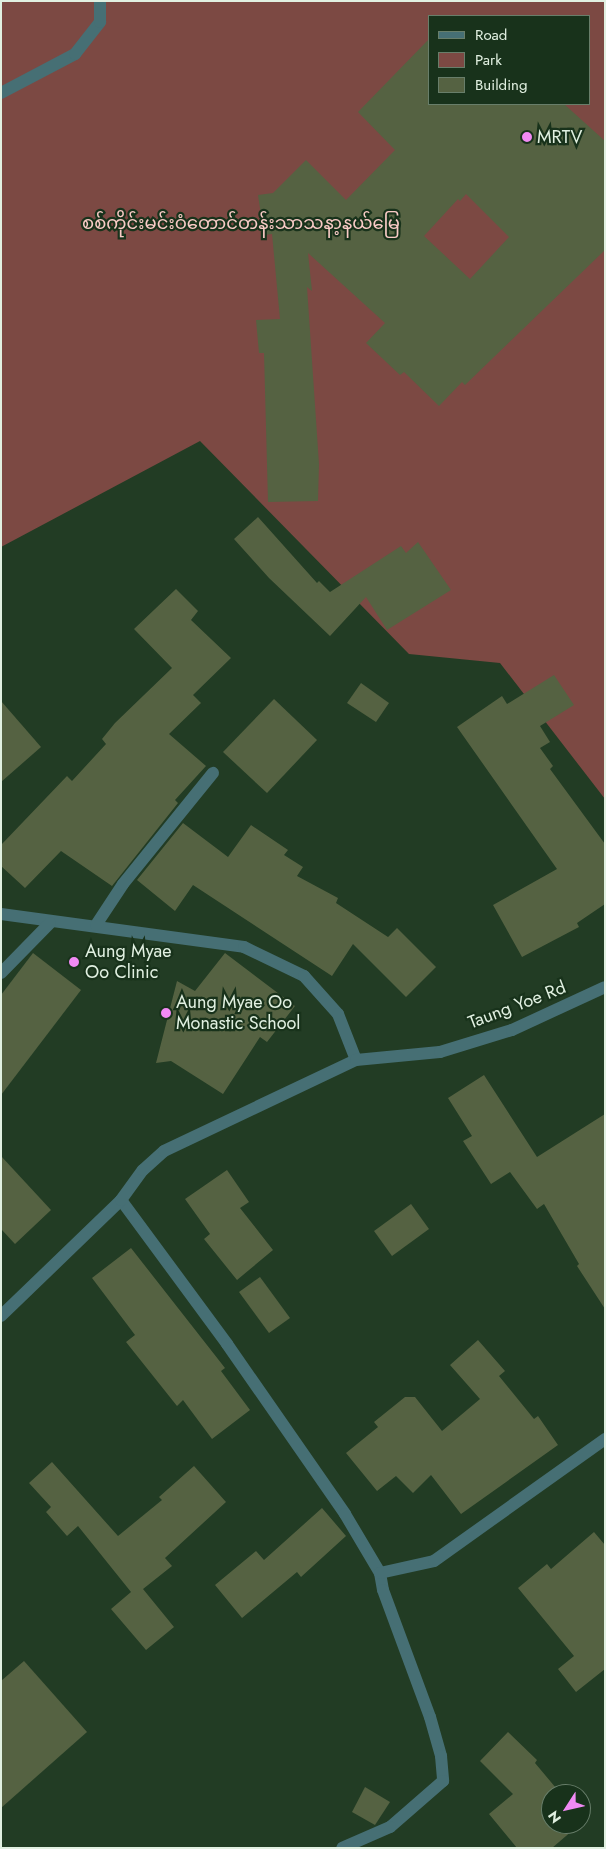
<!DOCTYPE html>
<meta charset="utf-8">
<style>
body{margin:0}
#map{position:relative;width:606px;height:1849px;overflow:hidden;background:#223c24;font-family:Jost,"Noto Sans Myanmar",sans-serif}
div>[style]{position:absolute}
.green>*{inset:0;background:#7c4943}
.building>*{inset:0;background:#556242}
.minor>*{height:12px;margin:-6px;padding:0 6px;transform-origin:6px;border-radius:6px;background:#466f74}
.dots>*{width:14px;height:14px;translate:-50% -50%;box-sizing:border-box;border:2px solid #18321b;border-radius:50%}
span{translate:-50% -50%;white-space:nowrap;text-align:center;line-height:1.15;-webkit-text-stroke:4.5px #18321b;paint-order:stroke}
.poi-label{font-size:18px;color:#e1f0e1}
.left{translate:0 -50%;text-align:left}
.park-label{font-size:18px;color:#f9cbc6}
.street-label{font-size:18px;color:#e1f0e1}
.frame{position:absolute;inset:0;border:2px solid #e1f0e1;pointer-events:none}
.legend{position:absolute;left:428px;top:15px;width:162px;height:90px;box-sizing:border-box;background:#18321b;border:1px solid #687e6a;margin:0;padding:6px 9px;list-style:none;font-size:15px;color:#e1f0e1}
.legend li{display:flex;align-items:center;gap:10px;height:25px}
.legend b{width:25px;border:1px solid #687e6a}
.north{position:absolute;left:541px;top:1784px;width:50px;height:50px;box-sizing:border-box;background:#18321b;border:1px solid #687e6a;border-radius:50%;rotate:235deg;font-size:14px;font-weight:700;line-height:20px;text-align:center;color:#e1f0e1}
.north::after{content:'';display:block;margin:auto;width:18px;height:22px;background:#f18af4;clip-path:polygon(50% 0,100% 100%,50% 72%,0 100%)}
</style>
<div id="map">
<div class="green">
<div style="clip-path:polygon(evenodd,1px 1px,605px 1px,605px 799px,500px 663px,409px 654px,200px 441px,1px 547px,1px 1px,430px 16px,590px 16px,590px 104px,430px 104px,430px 16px)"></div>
</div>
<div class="building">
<div style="clip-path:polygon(evenodd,430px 38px,430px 104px,564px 104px,605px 141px,605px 250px,465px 385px,462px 382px,439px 406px,404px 372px,400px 375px,366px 343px,385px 323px,308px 253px,312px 291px,307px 287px,319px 464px,318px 501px,268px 502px,264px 353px,259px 353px,256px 320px,280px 319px,272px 234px,264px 235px,258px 195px,273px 193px,306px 160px,346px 200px,395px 150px,358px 112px,430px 38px,466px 194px,509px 237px,470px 279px,424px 236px,458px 199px,460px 201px,466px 194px)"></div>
<div style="clip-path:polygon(258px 517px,317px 583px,319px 581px,330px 592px,401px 546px,406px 553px,418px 542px,451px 590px,387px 630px,366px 597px,330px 636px,269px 578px,234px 539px)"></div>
<div style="clip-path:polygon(176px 589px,198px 611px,191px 620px,231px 658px,193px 695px,201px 703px,169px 734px,206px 766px,175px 800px,178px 803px,112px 886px,61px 851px,25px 888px,1px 866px,1px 845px,67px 776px,72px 781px,106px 744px,102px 739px,115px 723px,172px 668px,134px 629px)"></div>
<div style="clip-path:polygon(554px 675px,574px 705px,540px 726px,550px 742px,540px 748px,553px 766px,550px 769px,605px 844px,605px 904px,577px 923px,579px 927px,522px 957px,493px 905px,557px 869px,457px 727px,502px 696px,507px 704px)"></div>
<div style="clip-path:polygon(361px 683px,389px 703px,376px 722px,347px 703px)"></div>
<div style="clip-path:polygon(274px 699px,317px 740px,267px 793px,223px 752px)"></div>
<div style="clip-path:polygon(1px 701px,41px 747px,1px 782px)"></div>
<div style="clip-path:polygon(183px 823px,228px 857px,251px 825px,288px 850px,284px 855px,303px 867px,297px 876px,338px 898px,336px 903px,388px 937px,397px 928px,436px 967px,406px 997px,353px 944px,332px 976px,193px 885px,175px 911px,137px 880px)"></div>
<div style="clip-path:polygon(33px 953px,81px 990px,1px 1095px,1px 995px)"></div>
<div style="clip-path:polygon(225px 953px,295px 1006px,267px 1042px,260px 1037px,223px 1094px,171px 1061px,156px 1063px,177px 981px,195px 991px)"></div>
<div style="clip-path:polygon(484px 1075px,537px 1157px,605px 1114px,605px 1309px,577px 1266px,579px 1264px,544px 1204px,537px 1209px,510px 1172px,491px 1184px,463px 1141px,472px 1136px,448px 1098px)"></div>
<div style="clip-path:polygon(1px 1156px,51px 1210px,15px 1244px,1px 1229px)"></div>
<div style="clip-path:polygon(227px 1170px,249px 1202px,240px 1208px,273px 1250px,237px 1280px,204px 1239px,210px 1234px,185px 1199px)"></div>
<div style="clip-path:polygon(411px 1204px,429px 1229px,392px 1256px,374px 1231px)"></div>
<div style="clip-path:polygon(131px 1248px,225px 1368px,221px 1371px,250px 1410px,212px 1439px,183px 1400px,177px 1406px,126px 1342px,135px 1335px,92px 1278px)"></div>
<div style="clip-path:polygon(260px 1277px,290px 1318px,269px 1333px,239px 1292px)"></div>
<div style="clip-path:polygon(478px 1340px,505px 1371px,499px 1376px,534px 1419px,538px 1416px,558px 1445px,461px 1514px,431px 1475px,413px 1493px,396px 1476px,377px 1491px,346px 1453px,378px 1427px,374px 1422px,405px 1397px,415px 1397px,442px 1431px,480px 1399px,450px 1365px)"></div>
<div style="clip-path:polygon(52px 1462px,118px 1536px,162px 1500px,159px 1497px,194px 1466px,226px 1502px,165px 1558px,172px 1566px,143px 1589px,174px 1627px,146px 1650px,111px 1609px,131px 1592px,78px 1526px,67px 1536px,46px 1512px,51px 1507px,29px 1483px)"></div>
<div style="clip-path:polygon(322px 1508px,346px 1536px,301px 1577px,297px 1572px,242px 1618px,215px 1585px,256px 1551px,264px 1560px)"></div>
<div style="clip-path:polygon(594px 1532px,605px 1545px,605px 1669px,576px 1692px,558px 1669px,574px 1656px,518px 1588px,547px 1564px,551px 1569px)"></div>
<div style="clip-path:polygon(24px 1661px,87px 1732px,1px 1808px,1px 1681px)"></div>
<div style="clip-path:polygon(508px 1732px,537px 1760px,535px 1763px,561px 1794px,551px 1794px,551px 1824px,580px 1824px,552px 1848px,517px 1848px,489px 1814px,513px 1794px,480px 1761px)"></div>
<div style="clip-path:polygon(365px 1787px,390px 1802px,375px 1825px,352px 1812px)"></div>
</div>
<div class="minor">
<div style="left:1px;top:93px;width:84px;rotate:-27.8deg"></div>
<div style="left:75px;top:54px;width:41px;rotate:-52deg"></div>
<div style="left:100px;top:22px;width:21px;rotate:-90deg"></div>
<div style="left:1px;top:914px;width:245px;rotate:7.7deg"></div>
<div style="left:244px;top:947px;width:67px;rotate:25.8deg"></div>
<div style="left:304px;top:976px;width:51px;rotate:48.2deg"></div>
<div style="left:338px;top:1014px;width:49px;rotate:68.6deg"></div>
<div style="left:96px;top:925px;width:49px;rotate:-56.6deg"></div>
<div style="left:123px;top:884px;width:143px;rotate:-51deg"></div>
<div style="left:1px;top:973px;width:70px;rotate:-45.6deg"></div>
<div style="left:121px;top:1200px;width:179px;rotate:53.6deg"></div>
<div style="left:227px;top:1344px;width:207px;rotate:55.2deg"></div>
<div style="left:345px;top:1514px;width:69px;rotate:59.3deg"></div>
<div style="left:380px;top:1573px;width:17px;rotate:80deg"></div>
<div style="left:383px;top:1590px;width:135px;rotate:69.7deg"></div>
<div style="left:430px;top:1717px;width:41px;rotate:74.2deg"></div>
<div style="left:441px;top:1756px;width:25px;rotate:85deg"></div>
<div style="left:443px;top:1781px;width:70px;rotate:139deg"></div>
<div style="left:390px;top:1827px;width:52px;rotate:156.4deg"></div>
<div style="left:1px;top:1316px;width:167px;rotate:-44deg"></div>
<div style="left:121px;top:1200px;width:37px;rotate:-54deg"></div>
<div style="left:143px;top:1170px;width:28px;rotate:-42deg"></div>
<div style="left:164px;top:1151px;width:212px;rotate:-25.4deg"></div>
<div style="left:356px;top:1060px;width:84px;rotate:-5.4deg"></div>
<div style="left:440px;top:1052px;width:75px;rotate:-17deg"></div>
<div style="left:512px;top:1030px;width:102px;rotate:-24.8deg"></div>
<div style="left:380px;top:1573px;width:55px;rotate:-12.5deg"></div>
<div style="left:434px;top:1561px;width:210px;rotate:-35.5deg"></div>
</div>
<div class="dots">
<div style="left:527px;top:137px;background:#f18af4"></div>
<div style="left:74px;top:962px;background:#f18af4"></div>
<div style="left:166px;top:1013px;background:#f18af4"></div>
</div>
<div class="poi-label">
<span class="left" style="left:537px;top:137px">MRTV</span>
<span class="left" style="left:85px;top:962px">Aung Myae<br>Oo Clinic</span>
<span class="left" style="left:176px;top:1013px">Aung Myae Oo<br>Monastic School</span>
</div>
<div class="park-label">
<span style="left:241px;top:223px">စစ်ကိုင်းမင်းဝံတောင်တန်းသာသနာ့နယ်မြေ</span>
</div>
<div class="street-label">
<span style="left:517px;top:1005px;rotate:-21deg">Taung Yoe Rd</span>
</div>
<div class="frame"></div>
<ul class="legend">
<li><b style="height:6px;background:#466f74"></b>Road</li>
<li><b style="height:14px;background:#7c4943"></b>Park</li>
<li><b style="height:14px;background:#556242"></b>Building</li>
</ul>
<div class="north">N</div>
</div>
